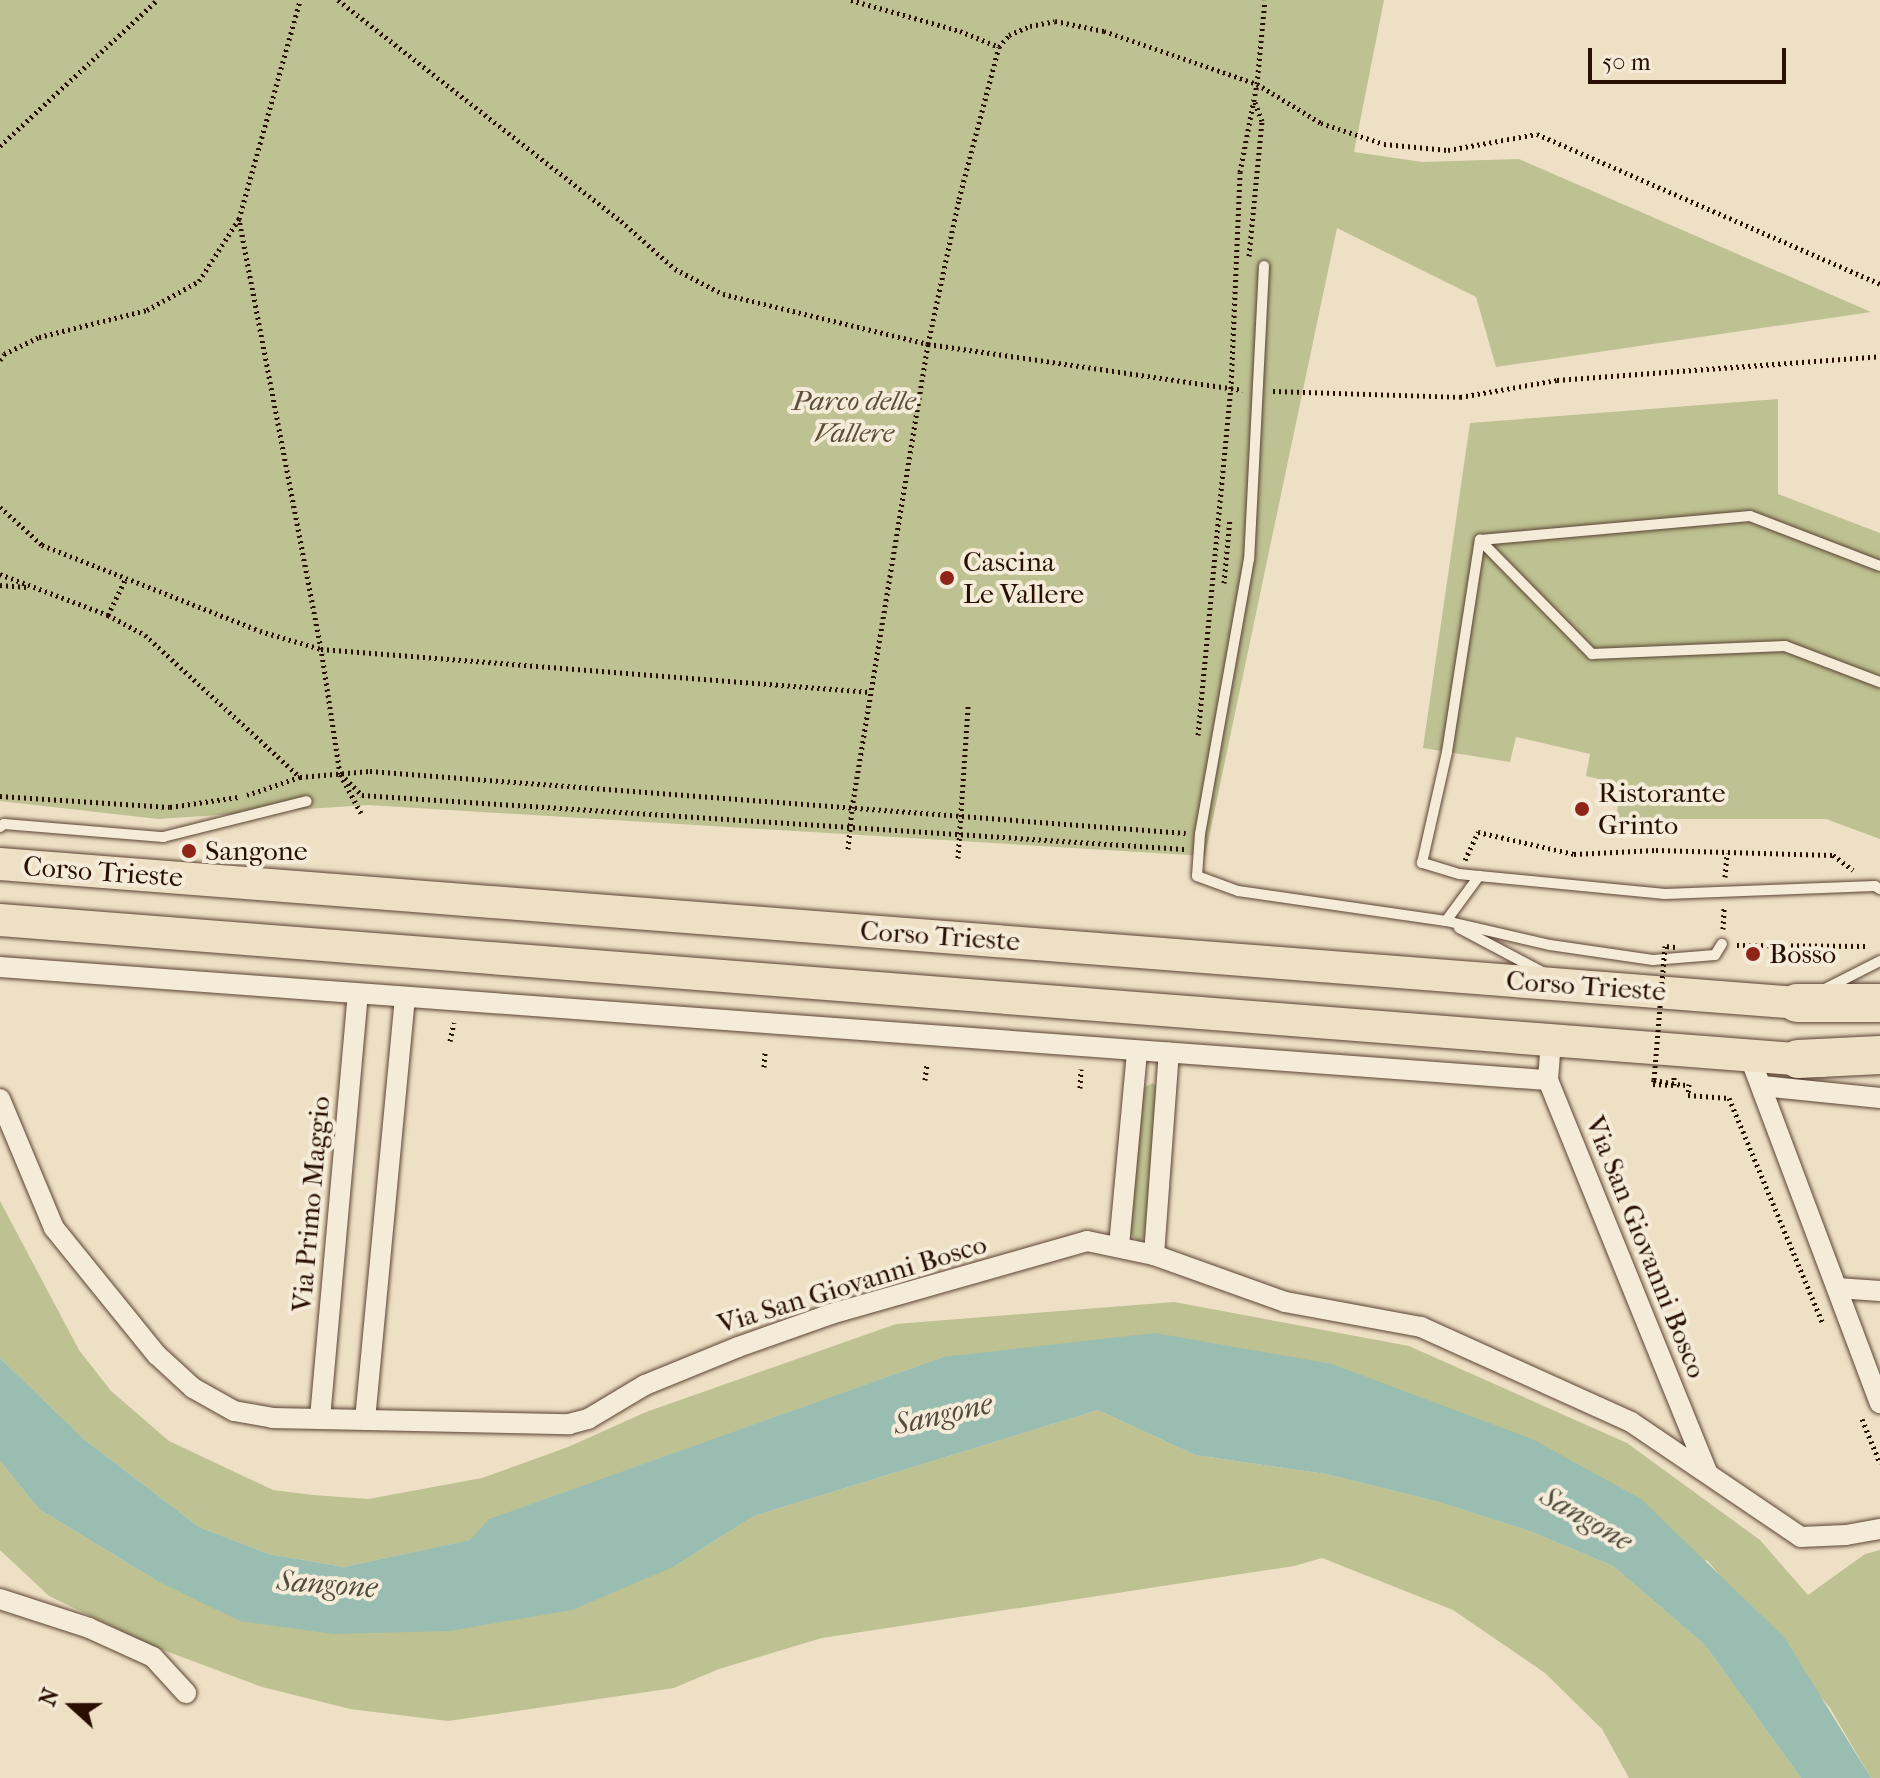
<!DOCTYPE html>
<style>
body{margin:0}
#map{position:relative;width:1880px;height:1778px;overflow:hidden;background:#eee0c5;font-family:"IM FELL French Canon",serif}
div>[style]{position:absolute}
.green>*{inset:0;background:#bec191}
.water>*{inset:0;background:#99bdb1}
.path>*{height:5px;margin-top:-2.5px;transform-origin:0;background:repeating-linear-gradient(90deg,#280f02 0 2px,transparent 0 6px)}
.roads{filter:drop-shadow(0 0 2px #5a4333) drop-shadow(0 0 2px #5a4333)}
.lane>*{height:10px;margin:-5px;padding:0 5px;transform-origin:5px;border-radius:5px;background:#f4ebd9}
.street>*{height:20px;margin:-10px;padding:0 10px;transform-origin:10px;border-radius:10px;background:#f4ebd9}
.primary>*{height:32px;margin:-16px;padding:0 16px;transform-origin:16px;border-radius:16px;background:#eee0c5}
.highway>*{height:38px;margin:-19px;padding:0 19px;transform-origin:19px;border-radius:19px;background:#eee0c5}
.path-bridge>*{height:5px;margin-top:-2.5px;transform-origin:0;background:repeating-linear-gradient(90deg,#280f02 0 2px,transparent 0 6px)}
.dots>*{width:22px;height:22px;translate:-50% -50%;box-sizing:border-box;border:4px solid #f4ebd9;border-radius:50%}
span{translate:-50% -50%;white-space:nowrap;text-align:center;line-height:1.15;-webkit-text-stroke:8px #f4ebd9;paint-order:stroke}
.park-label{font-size:28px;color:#5c4d34;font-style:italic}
.poi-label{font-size:28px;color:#280f02}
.left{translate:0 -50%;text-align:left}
.street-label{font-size:28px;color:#280f02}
.water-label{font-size:30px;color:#504c3f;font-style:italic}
.north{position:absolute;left:32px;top:1666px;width:80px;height:80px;-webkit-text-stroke:6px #f4ebd9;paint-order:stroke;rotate:291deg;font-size:22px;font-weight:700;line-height:32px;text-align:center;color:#280f02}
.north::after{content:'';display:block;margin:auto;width:28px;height:36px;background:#280f02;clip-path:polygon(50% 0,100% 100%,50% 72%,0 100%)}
.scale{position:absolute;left:1588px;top:48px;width:198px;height:36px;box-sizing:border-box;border:4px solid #280f02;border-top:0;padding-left:10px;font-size:24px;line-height:28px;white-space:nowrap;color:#280f02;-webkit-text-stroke:6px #f4ebd9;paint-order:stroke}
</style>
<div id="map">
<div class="green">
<div style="clip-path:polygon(0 0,1384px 0,1354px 152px,1422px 162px,1519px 159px,1871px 312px,1496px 367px,1476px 297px,1337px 228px,1205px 856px,368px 805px,158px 819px,0 801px)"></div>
<div style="clip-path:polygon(1778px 399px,1778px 494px,1880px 533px,1880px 839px,1826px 819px,1615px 819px,1623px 785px,1586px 776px,1590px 754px,1516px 737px,1510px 762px,1423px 748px,1470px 423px)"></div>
<div style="clip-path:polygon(1153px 1083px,1158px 1089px,1145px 1236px,1139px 1242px,1130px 1234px,1143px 1088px)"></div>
<div style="clip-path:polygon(0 1201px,79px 1350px,111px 1391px,169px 1441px,273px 1490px,313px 1495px,368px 1499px,482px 1478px,568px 1447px,646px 1412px,896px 1324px,1174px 1302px,1409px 1346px,1627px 1443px,1760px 1540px,1808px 1595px,1865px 1554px,1880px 1550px,1880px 1778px,1871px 1778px,1830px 1708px,1708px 1561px,943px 1357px,490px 1519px,471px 1540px,344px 1567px,269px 1554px,199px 1527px,85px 1440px,0 1358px)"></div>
<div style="clip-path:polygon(1098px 1410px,1195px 1455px,1326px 1474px,1439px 1502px,1532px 1532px,1613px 1566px,1705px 1645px,1801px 1778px,1629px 1778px,1602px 1729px,1545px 1673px,1453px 1610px,1322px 1558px,1294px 1566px,822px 1638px,719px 1669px,674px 1688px,448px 1721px,350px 1709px,262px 1687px,155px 1647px,49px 1596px,0 1550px,0 1461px,39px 1509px,157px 1581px,673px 1567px,754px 1516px)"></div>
</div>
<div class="water">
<div style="clip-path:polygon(1155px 1333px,1332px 1364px,1532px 1439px,1641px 1499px,1784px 1637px,1871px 1778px,1801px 1778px,1705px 1645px,1613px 1566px,1532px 1532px,1439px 1502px,1326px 1474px,1195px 1455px,1098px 1410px,754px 1516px,673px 1567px,572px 1610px,449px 1631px,334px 1634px,240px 1621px,157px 1581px,39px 1509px,0 1461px,0 1358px,85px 1440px,199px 1527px,269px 1554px,344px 1567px,470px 1540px,489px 1519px,943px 1357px)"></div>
</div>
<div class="path">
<div style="left:338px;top:0;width:359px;rotate:38deg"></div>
<div style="left:621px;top:221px;width:72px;rotate:41.6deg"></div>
<div style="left:675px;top:269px;width:54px;rotate:27.5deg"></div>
<div style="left:723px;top:294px;width:211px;rotate:13.7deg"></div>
<div style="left:928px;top:344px;width:318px;rotate:8.3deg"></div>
<div style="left:851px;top:0;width:113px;rotate:15.9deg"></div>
<div style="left:960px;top:31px;width:42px;rotate:22.3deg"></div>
<div style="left:0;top:146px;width:214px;rotate:-42.9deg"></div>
<div style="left:1249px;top:256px;width:136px;rotate:-84.5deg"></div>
<div style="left:1262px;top:121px;width:22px;rotate:-111deg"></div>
<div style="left:0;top:360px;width:7px;rotate:-56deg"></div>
<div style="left:4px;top:354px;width:39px;rotate:-26deg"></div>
<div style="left:39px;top:337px;width:111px;rotate:-14deg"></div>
<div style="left:147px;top:310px;width:60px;rotate:-29.1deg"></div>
<div style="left:199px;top:281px;width:74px;rotate:-57.2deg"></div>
<div style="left:239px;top:219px;width:227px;rotate:-74.4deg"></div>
<div style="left:1273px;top:391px;width:187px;rotate:1.8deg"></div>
<div style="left:1460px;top:397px;width:98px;rotate:-9.9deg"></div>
<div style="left:1557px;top:380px;width:324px;rotate:-4.2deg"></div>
<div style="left:0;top:507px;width:57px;rotate:42.1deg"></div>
<div style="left:42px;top:545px;width:234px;rotate:21.5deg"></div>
<div style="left:260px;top:631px;width:64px;rotate:16.4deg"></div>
<div style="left:321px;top:649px;width:438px;rotate:-100.8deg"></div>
<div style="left:0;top:574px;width:116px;rotate:20.8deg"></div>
<div style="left:108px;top:615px;width:42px;rotate:28.4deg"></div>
<div style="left:145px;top:635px;width:210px;rotate:42.5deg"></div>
<div style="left:300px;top:777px;width:70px;rotate:-4.9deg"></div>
<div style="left:370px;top:771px;width:818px;rotate:4.35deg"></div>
<div style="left:1224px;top:583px;width:65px;rotate:-84.7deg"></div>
<div style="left:0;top:585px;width:27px;rotate:4deg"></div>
<div style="left:108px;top:615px;width:41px;rotate:-64.1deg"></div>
<div style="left:1198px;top:735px;width:348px;rotate:-84.6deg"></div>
<div style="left:1231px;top:389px;width:217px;rotate:-87.6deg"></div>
<div style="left:1240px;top:172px;width:90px;rotate:-79.1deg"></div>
<div style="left:1257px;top:84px;width:84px;rotate:-84.6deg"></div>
<div style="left:341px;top:774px;width:30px;rotate:45deg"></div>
<div style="left:362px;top:795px;width:824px;rotate:3.76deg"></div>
<div style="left:247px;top:795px;width:56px;rotate:-18.8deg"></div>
<div style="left:0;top:796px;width:170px;rotate:3.7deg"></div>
<div style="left:170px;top:807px;width:69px;rotate:-8.4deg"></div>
<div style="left:361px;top:813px;width:44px;rotate:-118.3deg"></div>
<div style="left:340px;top:774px;width:126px;rotate:-98.6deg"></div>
<div style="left:321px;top:649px;width:551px;rotate:4.48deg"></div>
<div style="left:848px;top:849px;width:41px;rotate:-84.4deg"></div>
<div style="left:852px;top:808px;width:470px;rotate:-80.7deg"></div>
<div style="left:928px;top:344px;width:148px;rotate:-77.9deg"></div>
<div style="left:959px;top:199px;width:157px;rotate:-75.3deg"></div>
<div style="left:999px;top:47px;width:16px;rotate:-50deg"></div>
<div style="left:1009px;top:35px;width:23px;rotate:-23deg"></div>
<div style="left:1030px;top:26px;width:25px;rotate:-11deg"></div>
<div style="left:1055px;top:21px;width:50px;rotate:11.5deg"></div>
<div style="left:1104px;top:31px;width:162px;rotate:19.1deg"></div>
<div style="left:1257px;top:84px;width:75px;rotate:31.4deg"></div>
<div style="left:1321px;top:123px;width:66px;rotate:18.4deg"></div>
<div style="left:1384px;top:144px;width:64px;rotate:5.4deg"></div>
<div style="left:1448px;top:150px;width:90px;rotate:-10.2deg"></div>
<div style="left:1537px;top:134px;width:374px;rotate:23.6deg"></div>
<div style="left:958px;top:858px;width:152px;rotate:-86.2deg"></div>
<div style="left:1465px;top:860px;width:31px;rotate:-65deg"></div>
<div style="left:1478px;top:832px;width:98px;rotate:12.9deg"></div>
<div style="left:1574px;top:854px;width:82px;rotate:-2.8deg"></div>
<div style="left:1656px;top:850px;width:177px;rotate:1.6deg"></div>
<div style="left:1833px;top:855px;width:25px;rotate:37deg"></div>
<div style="left:1725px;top:877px;width:24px;rotate:-85deg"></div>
<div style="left:1723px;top:929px;width:22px;rotate:-87deg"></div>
<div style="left:1737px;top:945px;width:130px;rotate:0.4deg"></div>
<div style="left:450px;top:1041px;width:19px;rotate:-78deg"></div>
<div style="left:764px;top:1067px;width:14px;rotate:-86deg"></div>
<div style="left:925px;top:1080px;width:16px;rotate:-83deg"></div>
<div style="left:1654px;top:1080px;width:4px;rotate:104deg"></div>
<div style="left:1653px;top:1084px;width:21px;rotate:3deg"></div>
<div style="left:1674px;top:1085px;width:9px;rotate:-90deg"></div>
<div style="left:1683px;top:1085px;width:6px;rotate:-9deg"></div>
<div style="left:1689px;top:1084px;width:11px;rotate:95deg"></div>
<div style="left:1688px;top:1095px;width:41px;rotate:4.2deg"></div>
<div style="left:1729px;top:1098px;width:242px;rotate:67.4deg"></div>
<div style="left:1080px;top:1088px;width:19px;rotate:-87deg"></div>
<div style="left:1862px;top:1419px;width:48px;rotate:67.8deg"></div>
</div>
<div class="roads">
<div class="lane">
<div style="left:1264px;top:266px;width:293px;rotate:92.9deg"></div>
<div style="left:1249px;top:559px;width:279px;rotate:100.1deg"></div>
<div style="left:1200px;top:834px;width:42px;rotate:94.1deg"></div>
<div style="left:1197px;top:876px;width:44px;rotate:20.1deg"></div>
<div style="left:1238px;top:891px;width:210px;rotate:8.2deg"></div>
<div style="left:1446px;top:921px;width:107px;rotate:13deg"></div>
<div style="left:1550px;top:945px;width:104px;rotate:8.3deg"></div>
<div style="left:1653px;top:960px;width:62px;rotate:-4.6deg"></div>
<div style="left:1715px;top:955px;width:13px;rotate:-58deg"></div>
<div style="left:1480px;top:540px;width:160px;rotate:45.5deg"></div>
<div style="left:1592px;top:654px;width:193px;rotate:-2.4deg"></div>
<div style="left:1785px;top:646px;width:102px;rotate:20.8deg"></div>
<div style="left:1480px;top:540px;width:271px;rotate:-5.1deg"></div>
<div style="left:1750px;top:516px;width:139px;rotate:21deg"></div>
<div style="left:0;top:827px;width:5px;rotate:-37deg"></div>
<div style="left:4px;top:824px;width:160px;rotate:4.7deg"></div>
<div style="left:163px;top:837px;width:148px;rotate:-14deg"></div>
<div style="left:1479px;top:876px;width:20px;rotate:-174deg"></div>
<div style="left:1459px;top:874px;width:39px;rotate:-163deg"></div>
<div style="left:1422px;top:863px;width:114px;rotate:-77.3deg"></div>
<div style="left:1447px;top:752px;width:215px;rotate:-81.2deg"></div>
<div style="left:1446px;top:921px;width:56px;rotate:-53.7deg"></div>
<div style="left:1479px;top:876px;width:187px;rotate:5.5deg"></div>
<div style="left:1665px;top:894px;width:210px;rotate:-2.2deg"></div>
<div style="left:1875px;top:886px;width:6px;rotate:31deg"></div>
<div style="left:1459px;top:928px;width:96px;rotate:27.9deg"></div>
<div style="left:1825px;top:989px;width:62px;rotate:-27deg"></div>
</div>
<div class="street">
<div style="left:0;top:967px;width:1552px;rotate:4.18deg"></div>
<div style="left:1551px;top:1040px;width:40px;rotate:94.3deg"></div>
<div style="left:1548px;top:1080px;width:423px;rotate:67.9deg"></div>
<div style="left:1749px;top:1055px;width:372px;rotate:69.4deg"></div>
<div style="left:1762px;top:1086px;width:119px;rotate:5.8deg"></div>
<div style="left:0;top:1099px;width:140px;rotate:67.3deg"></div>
<div style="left:54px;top:1228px;width:164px;rotate:51deg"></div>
<div style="left:157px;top:1355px;width:49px;rotate:42.5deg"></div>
<div style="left:193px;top:1388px;width:47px;rotate:29.3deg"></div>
<div style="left:234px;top:1411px;width:39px;rotate:10deg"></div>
<div style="left:272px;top:1418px;width:297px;rotate:1.2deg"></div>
<div style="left:569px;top:1424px;width:20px;rotate:-15deg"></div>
<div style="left:588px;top:1419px;width:66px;rotate:-30.8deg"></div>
<div style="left:645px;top:1385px;width:100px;rotate:-22.2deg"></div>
<div style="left:738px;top:1347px;width:99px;rotate:-19.5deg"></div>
<div style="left:831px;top:1314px;width:266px;rotate:-15.9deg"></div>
<div style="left:1087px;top:1241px;width:68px;rotate:11.8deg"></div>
<div style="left:1154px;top:1255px;width:139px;rotate:19.7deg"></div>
<div style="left:1285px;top:1302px;width:138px;rotate:10.4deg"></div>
<div style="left:1421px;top:1327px;width:230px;rotate:24.3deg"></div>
<div style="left:1631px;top:1422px;width:205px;rotate:34.1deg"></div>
<div style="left:1801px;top:1537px;width:45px;rotate:-2.5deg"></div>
<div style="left:1846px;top:1535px;width:35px;rotate:-10deg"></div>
<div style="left:1119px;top:1246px;width:195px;rotate:-84.7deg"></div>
<div style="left:1154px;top:1255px;width:203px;rotate:-85.8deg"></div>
<div style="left:1837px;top:1288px;width:43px;rotate:4deg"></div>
<div style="left:320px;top:1418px;width:426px;rotate:-84.9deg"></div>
<div style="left:365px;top:1420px;width:424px;rotate:-84.6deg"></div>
<div style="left:0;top:1599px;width:94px;rotate:18deg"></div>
<div style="left:89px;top:1628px;width:70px;rotate:24.4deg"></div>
<div style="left:153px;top:1657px;width:49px;rotate:47.5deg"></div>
</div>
<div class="primary">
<div style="left:0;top:864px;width:1802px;rotate:4.42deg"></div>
<div style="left:1797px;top:1003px;width:22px;rotate:-8deg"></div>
<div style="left:0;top:920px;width:1826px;rotate:4.43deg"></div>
</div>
<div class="highway">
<div style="left:1797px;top:1003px;width:83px"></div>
<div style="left:1798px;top:1059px;width:82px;rotate:-2.8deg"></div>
</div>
</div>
<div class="path-bridge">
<div style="left:1675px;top:947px;width:10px;rotate:-174deg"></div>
<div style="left:1665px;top:946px;width:134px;rotate:94.7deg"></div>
<div style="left:1654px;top:1080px;width:29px;rotate:10deg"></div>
</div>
<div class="dots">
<div style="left:947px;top:578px;background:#8f2418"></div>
<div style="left:1582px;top:809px;background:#8f2418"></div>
<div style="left:189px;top:851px;background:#8f2418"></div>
<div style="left:1753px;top:954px;background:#8f2418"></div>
</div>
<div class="park-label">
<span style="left:854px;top:417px">Parco delle<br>Vallere</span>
</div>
<div class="poi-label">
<span class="left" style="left:963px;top:578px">Cascina<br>Le Vallere</span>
<span class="left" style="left:1598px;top:809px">Ristorante<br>Grinto</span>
<span class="left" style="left:205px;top:851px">Sangone</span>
<span class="left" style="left:1769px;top:954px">Bosso</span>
</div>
<div class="street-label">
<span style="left:103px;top:872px;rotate:4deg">Corso Trieste</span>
<span style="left:940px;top:936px;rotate:4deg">Corso Trieste</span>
<span style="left:1586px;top:986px;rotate:4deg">Corso Trieste</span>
<span style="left:311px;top:1204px;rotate:-85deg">Via Primo Maggio</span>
<span style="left:1646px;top:1247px;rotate:68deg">Via San Giovanni Bosco</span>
<span style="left:852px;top:1284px;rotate:-17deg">Via San Giovanni Bosco</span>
</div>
<div class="water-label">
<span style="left:943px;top:1415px;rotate:-13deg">Sangone</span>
<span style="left:1586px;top:1519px;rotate:30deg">Sangone</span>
<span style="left:327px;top:1585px;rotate:4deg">Sangone</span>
</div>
<div class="north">N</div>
<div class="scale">50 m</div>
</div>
